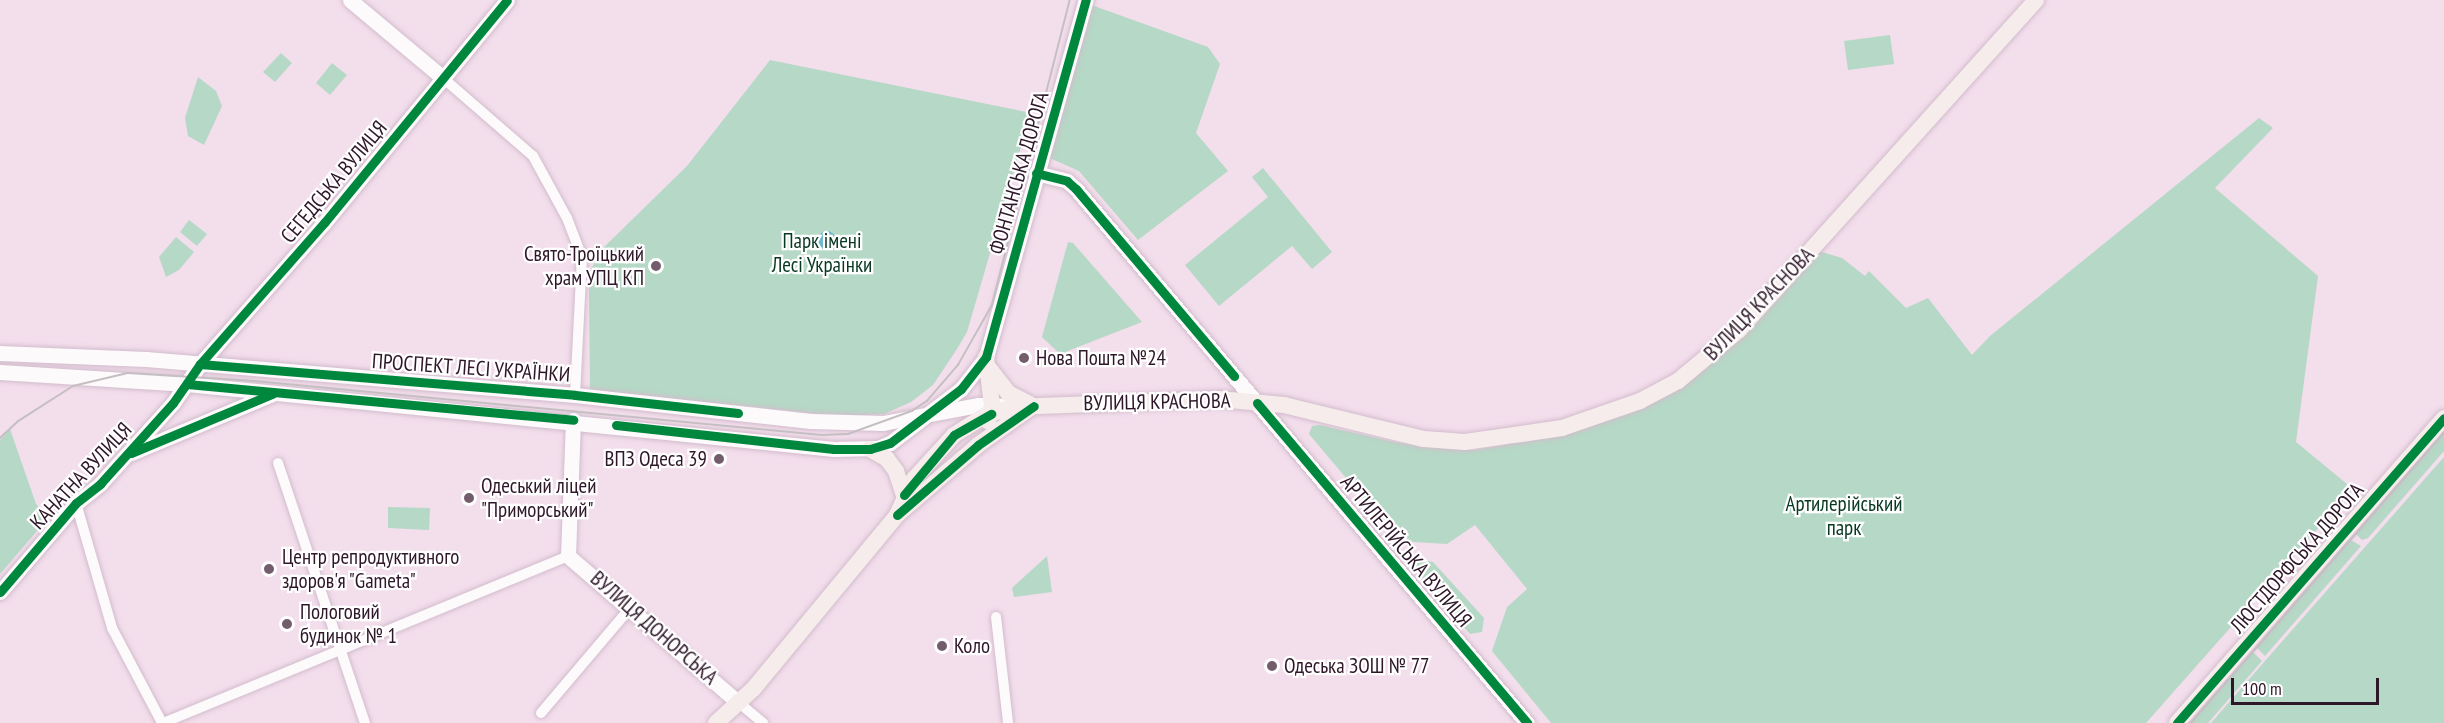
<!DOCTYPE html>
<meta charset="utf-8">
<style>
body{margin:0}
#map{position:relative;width:2444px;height:723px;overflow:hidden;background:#f3deec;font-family:"PT Sans Narrow",sans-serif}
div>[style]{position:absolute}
.green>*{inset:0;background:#b6d8c6}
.water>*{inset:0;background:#6fb8d0}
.round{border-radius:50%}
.roads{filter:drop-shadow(0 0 2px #d2bccc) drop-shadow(0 0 2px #d2bccc)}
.street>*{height:10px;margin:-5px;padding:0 5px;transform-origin:5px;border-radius:5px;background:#fdfafc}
.secondary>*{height:15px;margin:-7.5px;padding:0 7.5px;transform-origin:7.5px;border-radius:7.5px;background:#fdfafc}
.primary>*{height:16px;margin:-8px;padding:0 8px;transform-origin:8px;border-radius:8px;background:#f5eceb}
.tram>*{height:1.5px;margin:-0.75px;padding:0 0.75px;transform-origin:0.75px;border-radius:0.75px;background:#c5bfc3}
.cycleway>*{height:9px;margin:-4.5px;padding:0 4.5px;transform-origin:4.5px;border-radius:4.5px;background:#00873e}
.dots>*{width:16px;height:16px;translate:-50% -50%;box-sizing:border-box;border:3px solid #fff;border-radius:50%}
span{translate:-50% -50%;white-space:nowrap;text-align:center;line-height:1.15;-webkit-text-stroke:4.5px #fff;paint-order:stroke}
.street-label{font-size:21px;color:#2e1728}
.park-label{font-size:21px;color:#073821}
.poi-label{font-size:21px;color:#2e1728}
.right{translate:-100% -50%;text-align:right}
.left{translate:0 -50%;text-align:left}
.scale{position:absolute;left:2231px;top:678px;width:148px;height:27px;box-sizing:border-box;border:3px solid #2e1728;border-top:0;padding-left:8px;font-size:18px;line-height:21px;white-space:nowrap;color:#2e1728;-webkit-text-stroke:4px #fff;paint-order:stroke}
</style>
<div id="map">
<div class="green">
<div style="clip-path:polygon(1086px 3px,1208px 47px,1220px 64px,1196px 133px,1228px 171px,1138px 240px,1079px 171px,1045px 156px)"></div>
<div style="clip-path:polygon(1890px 35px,1894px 64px,1848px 70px,1844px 41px)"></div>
<div style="clip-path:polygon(281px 53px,292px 63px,275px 82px,263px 72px)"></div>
<div style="clip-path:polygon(770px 60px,1031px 113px,967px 332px,957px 349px,933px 385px,911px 402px,884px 414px,840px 416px,590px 390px,589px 292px,590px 272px,600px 251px,687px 166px)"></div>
<div style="clip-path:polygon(332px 63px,347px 75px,330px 95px,316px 83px)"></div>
<div style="clip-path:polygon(198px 77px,216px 91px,222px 106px,204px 145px,188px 136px,185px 118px)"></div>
<div style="clip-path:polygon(2259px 118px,2273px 128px,2215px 188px,2318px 276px,2296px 442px,2353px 489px,2146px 723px,1551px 723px,1492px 651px,1507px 607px,1527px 589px,1475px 525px,1447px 544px,1399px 541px,1309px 434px,1312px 426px,1320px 425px,1399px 443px,1474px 450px,1554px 437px,1652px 401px,1810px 256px,1822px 252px,1842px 258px,1865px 276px,1869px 271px,1906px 308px,1928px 298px,1972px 355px,1990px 336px)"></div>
<div style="clip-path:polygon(1263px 168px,1332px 252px,1312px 269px,1292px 246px,1219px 306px,1185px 265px,1268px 197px,1252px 177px)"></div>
<div style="clip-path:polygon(189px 220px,207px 234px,197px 246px,180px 232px)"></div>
<div style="clip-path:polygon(176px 237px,194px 252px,179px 270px,166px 277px,159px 257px)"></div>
<div style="clip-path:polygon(1068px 242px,1073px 243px,1142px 322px,1060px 354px,1042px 337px)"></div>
<div style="clip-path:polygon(10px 429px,36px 504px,49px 517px,0 574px,0 440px)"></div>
<div style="clip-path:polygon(2444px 430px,2444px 451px,2368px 538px,2362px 540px,2355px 533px)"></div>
<div style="clip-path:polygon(2444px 457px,2444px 723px,2211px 723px,2265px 661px)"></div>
<div style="clip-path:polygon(388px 507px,430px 508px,429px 530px,388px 528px)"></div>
<div style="clip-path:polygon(2349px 539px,2361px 546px,2265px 656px,2256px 647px)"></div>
<div style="clip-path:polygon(1047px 556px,1052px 592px,1014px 597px,1012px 588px)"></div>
<div style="clip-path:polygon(1411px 558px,1433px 562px,1484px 618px,1482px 632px,1470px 634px,1409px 562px)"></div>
<div style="clip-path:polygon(2252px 651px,2262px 661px,2208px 723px,2189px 723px)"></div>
</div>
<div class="water">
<div class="round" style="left:818px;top:231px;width:18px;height:18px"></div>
</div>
<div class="roads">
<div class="street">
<div style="left:443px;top:78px;width:119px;rotate:40.9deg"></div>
<div style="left:533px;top:156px;width:71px;rotate:61.3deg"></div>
<div style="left:567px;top:218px;width:42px;rotate:69deg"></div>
<div style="left:582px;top:257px;width:138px;rotate:92.9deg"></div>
<div style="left:278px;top:463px;width:274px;rotate:71.5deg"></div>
<div style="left:76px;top:503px;width:130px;rotate:73.9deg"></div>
<div style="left:112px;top:628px;width:107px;rotate:62.2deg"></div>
<div style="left:996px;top:617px;width:107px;rotate:83.5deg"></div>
<div style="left:738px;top:702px;width:33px;rotate:40deg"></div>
<div style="left:541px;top:713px;width:139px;rotate:-49.7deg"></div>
<div style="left:163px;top:723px;width:438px;rotate:-22.4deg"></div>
</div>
<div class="secondary">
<div style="left:350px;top:0;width:121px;rotate:40deg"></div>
<div style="left:1036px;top:173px;width:32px;rotate:14deg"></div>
<div style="left:1067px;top:181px;width:12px;rotate:42deg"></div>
<div style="left:1076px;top:189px;width:699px;rotate:49.82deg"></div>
<div style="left:0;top:353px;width:146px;rotate:2.4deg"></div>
<div style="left:146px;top:359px;width:431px;rotate:4.8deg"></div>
<div style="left:575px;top:395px;width:237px;rotate:6.3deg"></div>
<div style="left:811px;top:421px;width:72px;rotate:1.6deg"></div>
<div style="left:883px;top:423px;width:97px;rotate:-10.7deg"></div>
<div style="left:978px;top:405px;width:24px;rotate:2deg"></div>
<div style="left:0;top:372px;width:187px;rotate:3.7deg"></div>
<div style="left:187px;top:384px;width:650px;rotate:5.74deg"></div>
<div style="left:834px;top:449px;width:44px;rotate:-1.3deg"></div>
<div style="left:878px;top:448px;width:13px;rotate:-23deg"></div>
<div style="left:890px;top:443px;width:89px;rotate:-37.3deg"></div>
<div style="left:961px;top:389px;width:41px;rotate:-52deg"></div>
<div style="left:986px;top:357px;width:371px;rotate:-74.4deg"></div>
<div style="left:573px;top:420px;width:136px;rotate:92.1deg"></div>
<div style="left:568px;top:556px;width:224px;rotate:40.7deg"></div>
<div style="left:131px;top:453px;width:153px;rotate:-22.7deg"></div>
<div style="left:0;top:592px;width:117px;rotate:-49.5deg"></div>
<div style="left:76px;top:503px;width:31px;rotate:-38deg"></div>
<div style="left:100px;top:484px;width:109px;rotate:-48deg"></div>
<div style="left:173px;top:403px;width:47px;rotate:-55.3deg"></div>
<div style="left:200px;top:364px;width:188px;rotate:-48.7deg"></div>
<div style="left:324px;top:223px;width:288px;rotate:-50.6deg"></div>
</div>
<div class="primary">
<div style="left:986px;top:357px;width:48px;rotate:82.9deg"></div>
<div style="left:992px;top:405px;width:17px;rotate:103deg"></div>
<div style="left:988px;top:367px;width:33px;rotate:52deg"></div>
<div style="left:1008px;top:393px;width:25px;rotate:27deg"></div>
<div style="left:870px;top:449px;width:20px;rotate:30deg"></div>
<div style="left:887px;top:459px;width:15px;rotate:53deg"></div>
<div style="left:896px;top:471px;width:25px;rotate:72deg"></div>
<div style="left:897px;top:515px;width:40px;rotate:-65deg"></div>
<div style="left:914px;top:479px;width:59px;rotate:-47.7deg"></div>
<div style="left:954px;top:435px;width:38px;rotate:-32deg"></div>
<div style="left:986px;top:415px;width:29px;rotate:-16deg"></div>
<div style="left:1014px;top:407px;width:205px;rotate:-2.2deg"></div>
<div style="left:1219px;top:399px;width:65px;rotate:5.3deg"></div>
<div style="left:1284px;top:405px;width:144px;rotate:13.7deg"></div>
<div style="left:1424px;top:439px;width:41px;rotate:4.2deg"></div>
<div style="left:1465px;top:442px;width:98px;rotate:-8.2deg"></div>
<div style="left:1562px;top:428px;width:83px;rotate:-19.1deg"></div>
<div style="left:1640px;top:401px;width:43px;rotate:-27.8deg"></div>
<div style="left:1678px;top:381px;width:80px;rotate:-39.9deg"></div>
<div style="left:1739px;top:330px;width:444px;rotate:-48deg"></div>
<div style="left:716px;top:723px;width:52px;rotate:-42.6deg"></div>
<div style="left:754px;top:688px;width:224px;rotate:-50.4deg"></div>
<div style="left:897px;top:515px;width:107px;rotate:-40.8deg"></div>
<div style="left:978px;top:445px;width:67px;rotate:-35.3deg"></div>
<div style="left:2177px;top:723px;width:405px;rotate:-48.8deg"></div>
</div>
</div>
<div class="tram">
<div style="left:0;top:438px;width:23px;rotate:-43deg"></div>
<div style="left:17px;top:422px;width:67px;rotate:-32.7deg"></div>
<div style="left:73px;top:386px;width:57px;rotate:-13.3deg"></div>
<div style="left:128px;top:373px;width:127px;rotate:3.6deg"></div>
<div style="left:255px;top:381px;width:569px;rotate:5.45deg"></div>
<div style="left:821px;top:435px;width:27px;rotate:-2deg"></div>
<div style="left:848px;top:434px;width:68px;rotate:-19.8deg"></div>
<div style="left:912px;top:411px;width:18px;rotate:-34deg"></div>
<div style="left:927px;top:401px;width:48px;rotate:-49.3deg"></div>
<div style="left:958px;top:365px;width:69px;rotate:-60.5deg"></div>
<div style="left:992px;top:305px;width:315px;rotate:-75.7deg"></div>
<div style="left:2191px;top:723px;width:385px;rotate:-48.9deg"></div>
</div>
<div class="cycleway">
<div style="left:1036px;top:173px;width:32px;rotate:14deg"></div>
<div style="left:1067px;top:181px;width:12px;rotate:42deg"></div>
<div style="left:1076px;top:189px;width:245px;rotate:49.8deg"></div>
<div style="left:200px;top:364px;width:376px;rotate:4.7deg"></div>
<div style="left:575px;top:395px;width:164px;rotate:6.3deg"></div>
<div style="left:187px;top:384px;width:388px;rotate:5.3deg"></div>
<div style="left:1257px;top:403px;width:419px;rotate:49.8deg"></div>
<div style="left:616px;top:425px;width:219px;rotate:6.3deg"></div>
<div style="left:834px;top:449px;width:36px"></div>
<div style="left:870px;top:449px;width:21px;rotate:-17deg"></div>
<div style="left:890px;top:443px;width:89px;rotate:-37.3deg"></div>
<div style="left:961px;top:389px;width:41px;rotate:-52deg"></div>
<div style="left:986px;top:357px;width:371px;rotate:-74.4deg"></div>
<div style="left:131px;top:453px;width:153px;rotate:-22.7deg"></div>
<div style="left:904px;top:495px;width:78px;rotate:-50.2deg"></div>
<div style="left:954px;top:435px;width:43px;rotate:-29.6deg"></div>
<div style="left:897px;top:515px;width:107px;rotate:-40.8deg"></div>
<div style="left:978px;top:445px;width:68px;rotate:-34.9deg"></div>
<div style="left:0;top:592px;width:117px;rotate:-49.5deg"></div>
<div style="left:76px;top:503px;width:31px;rotate:-38deg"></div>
<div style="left:100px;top:484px;width:109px;rotate:-48deg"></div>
<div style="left:173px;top:403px;width:47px;rotate:-55.3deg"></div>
<div style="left:200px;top:364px;width:188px;rotate:-48.7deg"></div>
<div style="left:324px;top:223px;width:288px;rotate:-50.6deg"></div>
<div style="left:2177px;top:723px;width:405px;rotate:-48.8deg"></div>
</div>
<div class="dots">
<div style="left:656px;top:266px;background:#735d6d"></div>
<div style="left:1024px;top:358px;background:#735d6d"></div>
<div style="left:719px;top:459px;background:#735d6d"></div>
<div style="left:469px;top:498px;background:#735d6d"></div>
<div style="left:269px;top:569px;background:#735d6d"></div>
<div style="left:287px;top:624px;background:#735d6d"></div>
<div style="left:942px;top:646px;background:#735d6d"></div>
<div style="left:1272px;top:666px;background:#735d6d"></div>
</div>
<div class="street-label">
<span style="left:1019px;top:173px;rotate:-74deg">ФОНТАНСЬКА ДОРОГА</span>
<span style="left:334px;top:182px;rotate:-50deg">СЕГЕДСЬКА ВУЛИЦЯ</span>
<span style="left:1759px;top:304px;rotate:-46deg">ВУЛИЦЯ КРАСНОВА</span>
<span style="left:471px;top:368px;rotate:4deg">ПРОСПЕКТ ЛЕСІ УКРАЇНКИ</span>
<span style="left:1157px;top:402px;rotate:-1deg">ВУЛИЦЯ КРАСНОВА</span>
<span style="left:81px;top:476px;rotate:-47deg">КАНАТНА ВУЛИЦЯ</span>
<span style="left:1406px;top:551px;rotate:50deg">АРТИЛЕРІЙСЬКА ВУЛИЦЯ</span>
<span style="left:2297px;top:558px;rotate:-49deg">ЛЮСТДОРФСЬКА ДОРОГА</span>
<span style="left:654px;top:628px;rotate:41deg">ВУЛИЦЯ ДОНОРСЬКА</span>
</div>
<div class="park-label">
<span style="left:822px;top:253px">Парк імені<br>Лесі Українки</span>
<span style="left:1844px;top:516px">Артилерійський<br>парк</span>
</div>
<div class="poi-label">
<span class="right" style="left:644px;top:266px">Свято-Троїцький<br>храм УПЦ КП</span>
<span class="left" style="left:1036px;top:358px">Нова Пошта №24</span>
<span class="right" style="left:707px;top:459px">ВПЗ Одеса 39</span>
<span class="left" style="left:481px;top:498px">Одеський ліцей<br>"Приморський"</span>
<span class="left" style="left:282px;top:569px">Центр репродуктивного<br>здоров'я "Gameta"</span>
<span class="left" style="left:300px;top:624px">Пологовий<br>будинок № 1</span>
<span class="left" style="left:954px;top:646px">Коло</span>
<span class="left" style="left:1284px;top:666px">Одеська ЗОШ № 77</span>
</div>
<div class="scale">100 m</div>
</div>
